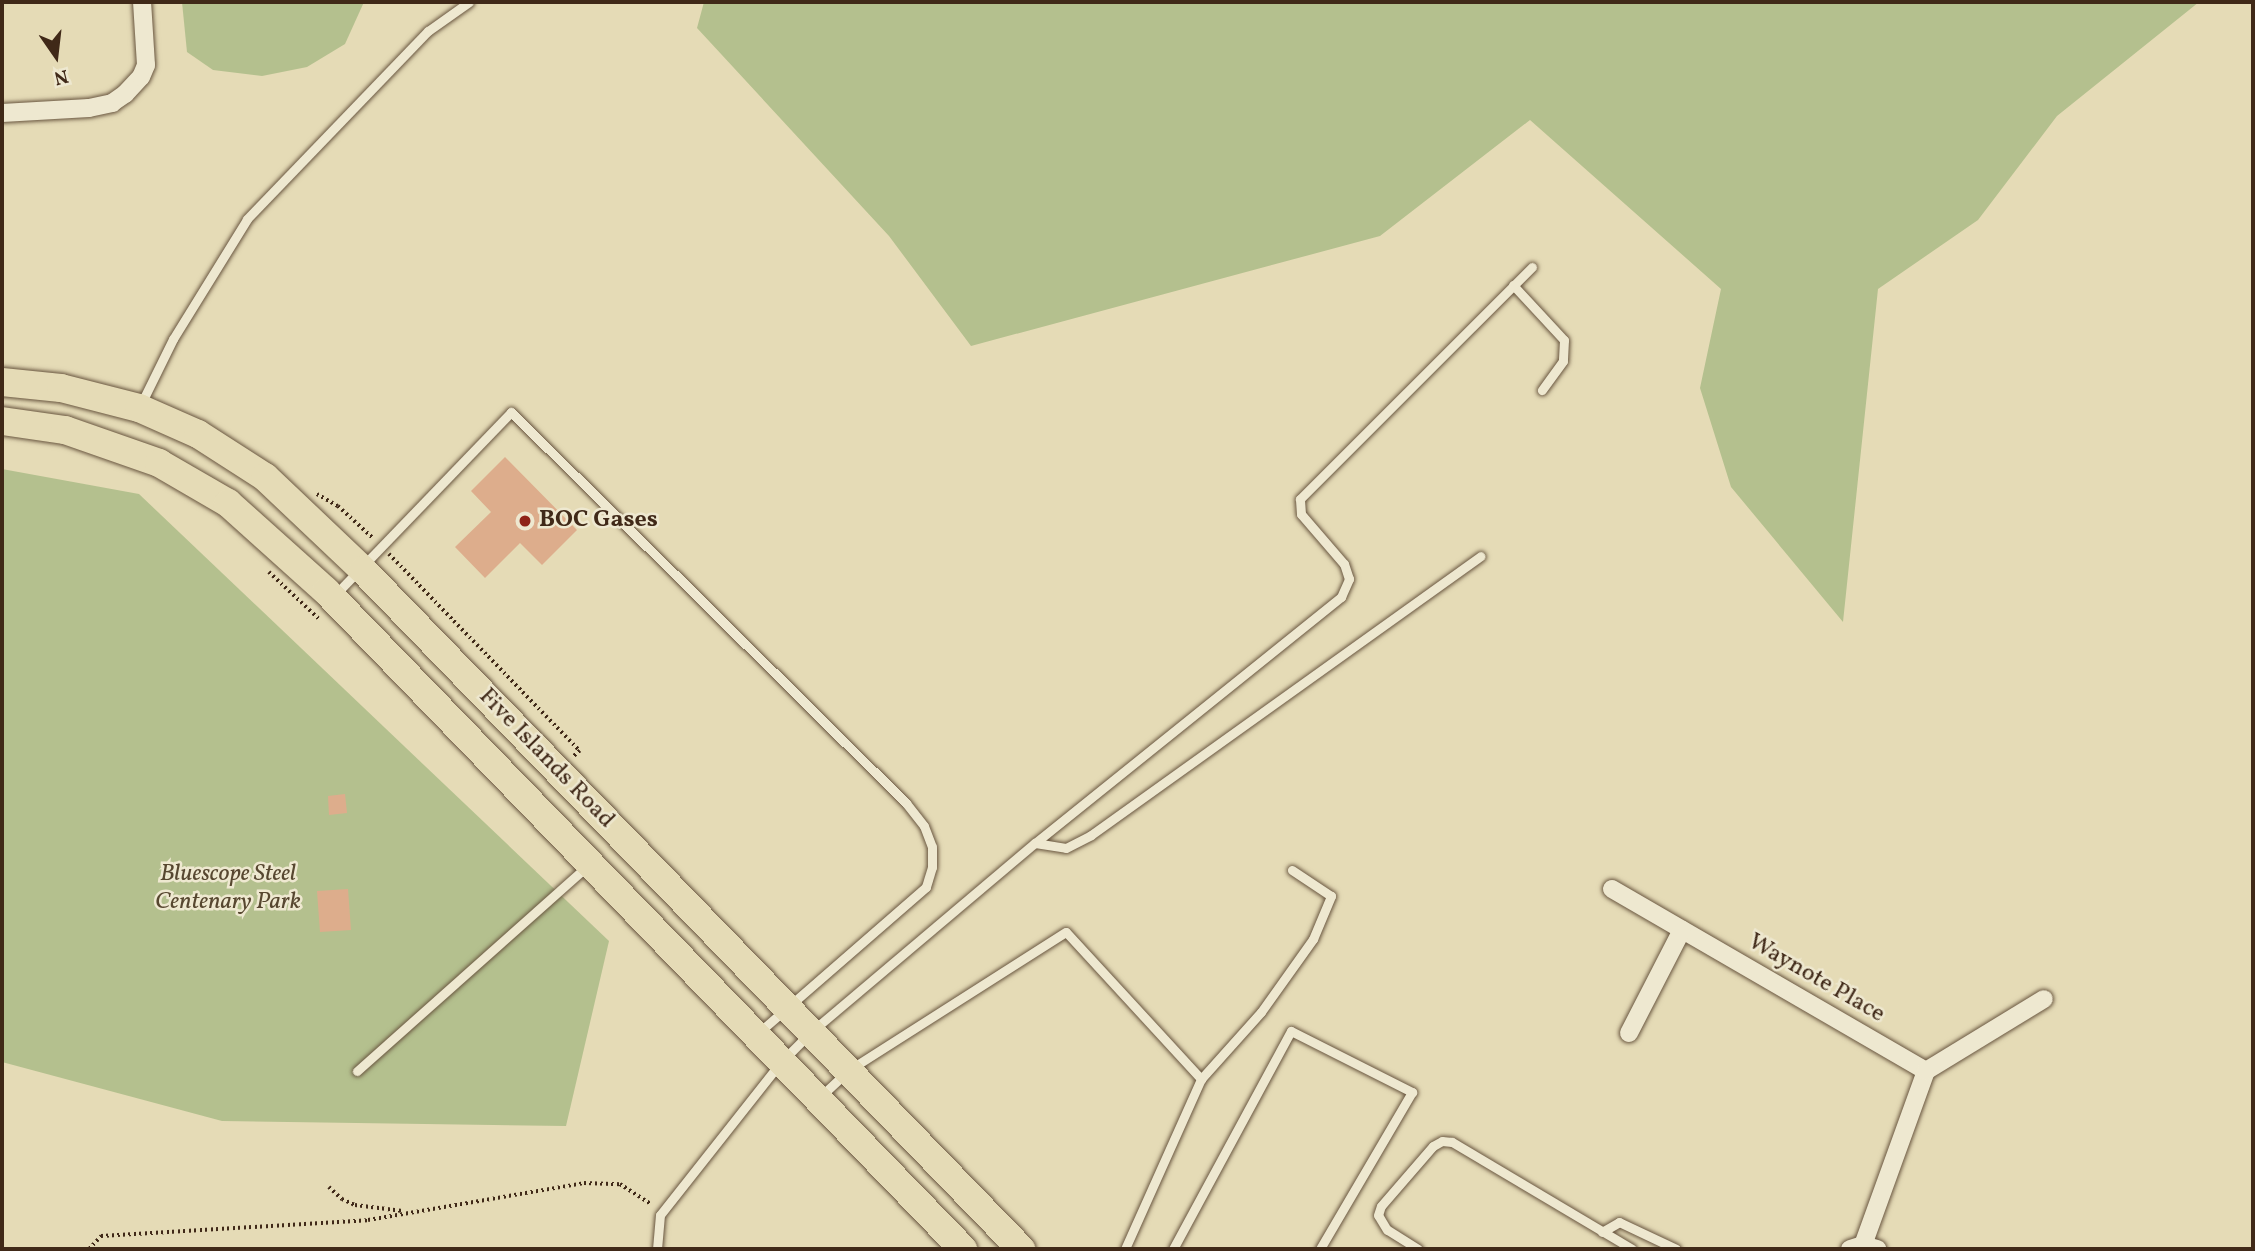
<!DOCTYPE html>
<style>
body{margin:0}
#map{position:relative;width:2255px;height:1251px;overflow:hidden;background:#e5dbb6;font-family:Vollkorn,serif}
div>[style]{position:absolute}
.green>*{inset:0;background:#b4c08e}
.building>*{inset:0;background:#ddad8c}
.path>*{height:3.5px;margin-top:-1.75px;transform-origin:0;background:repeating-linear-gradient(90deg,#402918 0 2px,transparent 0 5.5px)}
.roads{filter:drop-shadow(0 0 2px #695640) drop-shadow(0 0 2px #695640)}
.service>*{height:9px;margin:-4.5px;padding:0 4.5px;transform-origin:4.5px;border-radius:4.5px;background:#eee8d0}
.minor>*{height:18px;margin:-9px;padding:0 9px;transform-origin:9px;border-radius:9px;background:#eee8d0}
.primary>*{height:28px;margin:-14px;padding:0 14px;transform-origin:14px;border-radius:14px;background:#e5dbb6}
.dots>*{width:19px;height:19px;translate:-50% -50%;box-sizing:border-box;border:4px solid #eee8d0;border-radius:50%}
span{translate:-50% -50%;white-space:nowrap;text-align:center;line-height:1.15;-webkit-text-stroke:5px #eee8d0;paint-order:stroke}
.poi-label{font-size:24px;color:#402918;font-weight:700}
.left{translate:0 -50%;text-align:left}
.street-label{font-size:24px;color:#402918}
.park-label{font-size:24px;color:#574730;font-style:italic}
.frame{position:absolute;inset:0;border:4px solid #402918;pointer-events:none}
.north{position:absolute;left:21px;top:21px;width:70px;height:70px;-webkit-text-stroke:5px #eee8d0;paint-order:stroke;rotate:166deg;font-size:19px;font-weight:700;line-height:28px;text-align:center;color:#402918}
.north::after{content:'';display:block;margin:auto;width:24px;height:32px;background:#402918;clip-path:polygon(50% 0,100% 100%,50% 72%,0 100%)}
</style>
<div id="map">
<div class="green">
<div style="clip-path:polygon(182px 2px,364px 2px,345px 44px,307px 67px,262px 76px,213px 70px,187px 52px)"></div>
<div style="clip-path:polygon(704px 2px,2199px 2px,2057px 116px,1978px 220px,1878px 289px,1843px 622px,1731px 487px,1700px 388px,1721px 289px,1530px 120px,1380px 236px,971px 346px,889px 236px,697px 28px)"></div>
<div style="clip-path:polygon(2px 469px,139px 494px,609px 941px,566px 1126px,222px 1121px,2px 1062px)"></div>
</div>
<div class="building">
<div style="clip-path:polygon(505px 457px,577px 530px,542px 565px,520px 543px,485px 578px,455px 547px,491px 512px,471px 491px)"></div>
<div style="clip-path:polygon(345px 794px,347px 813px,329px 815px,328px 796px)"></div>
<div style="clip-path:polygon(348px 889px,351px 930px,320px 932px,317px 891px)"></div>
</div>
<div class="path">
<div style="left:317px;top:494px;width:24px;rotate:30deg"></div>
<div style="left:338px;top:506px;width:49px;rotate:42.5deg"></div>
<div style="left:389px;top:554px;width:274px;rotate:45.9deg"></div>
<div style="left:580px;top:751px;width:9px;rotate:139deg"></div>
<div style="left:269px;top:572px;width:69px;rotate:43.2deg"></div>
<div style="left:329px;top:1187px;width:18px;rotate:43deg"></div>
<div style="left:342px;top:1199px;width:14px;rotate:25deg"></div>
<div style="left:355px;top:1205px;width:48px;rotate:7.1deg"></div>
<div style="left:89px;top:1249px;width:18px;rotate:-47deg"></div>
<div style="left:101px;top:1236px;width:267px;rotate:-3.4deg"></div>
<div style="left:368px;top:1220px;width:219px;rotate:-9.7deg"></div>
<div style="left:584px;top:1183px;width:36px;rotate:2deg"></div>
<div style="left:620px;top:1184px;width:38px;rotate:33deg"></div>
</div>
<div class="roads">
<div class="service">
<div style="left:1513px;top:285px;width:75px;rotate:47.2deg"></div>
<div style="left:1564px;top:340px;width:21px;rotate:93deg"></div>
<div style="left:1563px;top:361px;width:36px;rotate:126deg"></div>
<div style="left:140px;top:406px;width:75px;rotate:-63.8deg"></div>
<div style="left:173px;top:339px;width:141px;rotate:-58.3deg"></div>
<div style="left:247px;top:219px;width:261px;rotate:-46.1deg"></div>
<div style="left:428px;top:31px;width:50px;rotate:-35.3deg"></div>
<div style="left:334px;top:596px;width:255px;rotate:-46.1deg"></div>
<div style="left:511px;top:412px;width:556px;rotate:44.71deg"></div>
<div style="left:906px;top:803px;width:29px;rotate:52deg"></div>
<div style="left:924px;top:826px;width:22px;rotate:69deg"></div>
<div style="left:932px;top:847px;width:20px;rotate:90deg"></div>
<div style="left:932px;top:867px;width:21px;rotate:107deg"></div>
<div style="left:926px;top:887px;width:223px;rotate:139deg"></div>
<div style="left:1035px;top:843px;width:31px;rotate:9deg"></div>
<div style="left:1066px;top:848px;width:28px;rotate:-27deg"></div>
<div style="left:1091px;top:835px;width:479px;rotate:-35.6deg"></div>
<div style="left:357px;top:1071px;width:307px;rotate:-41.7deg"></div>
<div style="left:1201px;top:1079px;width:90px;rotate:-48.2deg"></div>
<div style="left:1261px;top:1012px;width:90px;rotate:-54.5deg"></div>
<div style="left:1313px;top:939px;width:47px;rotate:-67.3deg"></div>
<div style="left:1331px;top:896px;width:47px;rotate:-146.3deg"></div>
<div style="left:821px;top:1096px;width:38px;rotate:-43deg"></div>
<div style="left:849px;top:1070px;width:257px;rotate:-32.5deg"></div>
<div style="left:1066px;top:932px;width:200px;rotate:47.4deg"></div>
<div style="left:1201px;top:1079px;width:186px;rotate:114.1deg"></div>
<div style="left:1602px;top:1232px;width:20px;rotate:-30deg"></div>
<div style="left:1619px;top:1222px;width:63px;rotate:25.3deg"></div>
<div style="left:657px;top:1249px;width:34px;rotate:-85deg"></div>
<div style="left:660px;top:1215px;width:195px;rotate:-51.7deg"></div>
<div style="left:781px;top:1062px;width:42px;rotate:-45deg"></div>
<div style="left:811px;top:1032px;width:293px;rotate:-40.2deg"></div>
<div style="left:1035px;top:843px;width:393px;rotate:-38.8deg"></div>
<div style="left:1341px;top:597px;width:20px;rotate:-66deg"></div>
<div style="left:1349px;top:579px;width:16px;rotate:-108deg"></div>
<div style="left:1344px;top:564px;width:66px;rotate:-130.7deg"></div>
<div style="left:1301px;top:514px;width:15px;rotate:-94deg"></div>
<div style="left:1300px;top:499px;width:328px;rotate:-45deg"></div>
<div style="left:1173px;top:1249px;width:248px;rotate:-61.6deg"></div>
<div style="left:1291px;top:1031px;width:136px;rotate:26.8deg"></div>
<div style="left:1412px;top:1092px;width:182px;rotate:120.4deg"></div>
<div style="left:1418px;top:1249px;width:36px;rotate:-148deg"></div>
<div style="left:1387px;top:1230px;width:17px;rotate:-121deg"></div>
<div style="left:1378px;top:1215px;width:9px;rotate:-72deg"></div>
<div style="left:1381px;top:1206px;width:79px;rotate:-49.1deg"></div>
<div style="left:1433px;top:1146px;width:10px;rotate:-29deg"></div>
<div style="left:1442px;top:1141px;width:10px;rotate:6deg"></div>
<div style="left:1452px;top:1142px;width:209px;rotate:30.7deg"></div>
</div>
<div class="minor">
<div style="left:2px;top:113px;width:87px;rotate:-3.3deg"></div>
<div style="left:89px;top:108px;width:24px;rotate:-12deg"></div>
<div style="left:112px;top:103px;width:16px;rotate:-35deg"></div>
<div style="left:125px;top:94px;width:23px;rotate:-47deg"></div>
<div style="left:141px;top:77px;width:13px;rotate:-67deg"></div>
<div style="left:146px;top:65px;width:63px;rotate:-93.6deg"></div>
<div style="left:1612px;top:889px;width:363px;rotate:30.1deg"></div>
<div style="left:1926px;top:1071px;width:185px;rotate:109.9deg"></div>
<div style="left:1629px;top:1033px;width:116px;rotate:-62.8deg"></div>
<div style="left:1926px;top:1071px;width:138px;rotate:-31.4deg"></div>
<div style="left:1850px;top:1249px;width:14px;rotate:-17deg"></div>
<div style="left:1863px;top:1245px;width:15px;rotate:16deg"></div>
</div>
<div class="primary">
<div style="left:2px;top:382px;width:59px;rotate:5.8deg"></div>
<div style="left:61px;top:388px;width:81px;rotate:14.4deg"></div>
<div style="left:139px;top:408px;width:64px;rotate:23.8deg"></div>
<div style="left:198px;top:434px;width:80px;rotate:32.7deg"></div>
<div style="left:265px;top:477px;width:135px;rotate:43.5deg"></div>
<div style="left:363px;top:570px;width:946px;rotate:45.9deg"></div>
<div style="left:2px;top:421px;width:64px;rotate:8.1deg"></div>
<div style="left:65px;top:430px;width:100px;rotate:19.3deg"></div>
<div style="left:159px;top:463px;width:80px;rotate:30.1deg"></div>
<div style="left:228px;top:503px;width:132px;rotate:41.9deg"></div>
<div style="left:326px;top:591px;width:916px;rotate:45.93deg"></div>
</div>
</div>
<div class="dots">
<div style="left:525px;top:521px;background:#8f2418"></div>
</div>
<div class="poi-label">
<span class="left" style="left:539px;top:521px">BOC Gases</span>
</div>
<div class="street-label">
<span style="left:546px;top:759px;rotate:46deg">Five Islands Road</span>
<span style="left:1816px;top:979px;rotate:30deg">Waynote Place</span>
</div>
<div class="park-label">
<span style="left:228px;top:889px">Bluescope Steel<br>Centenary Park</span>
</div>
<div class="frame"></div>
<div class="north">N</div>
</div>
